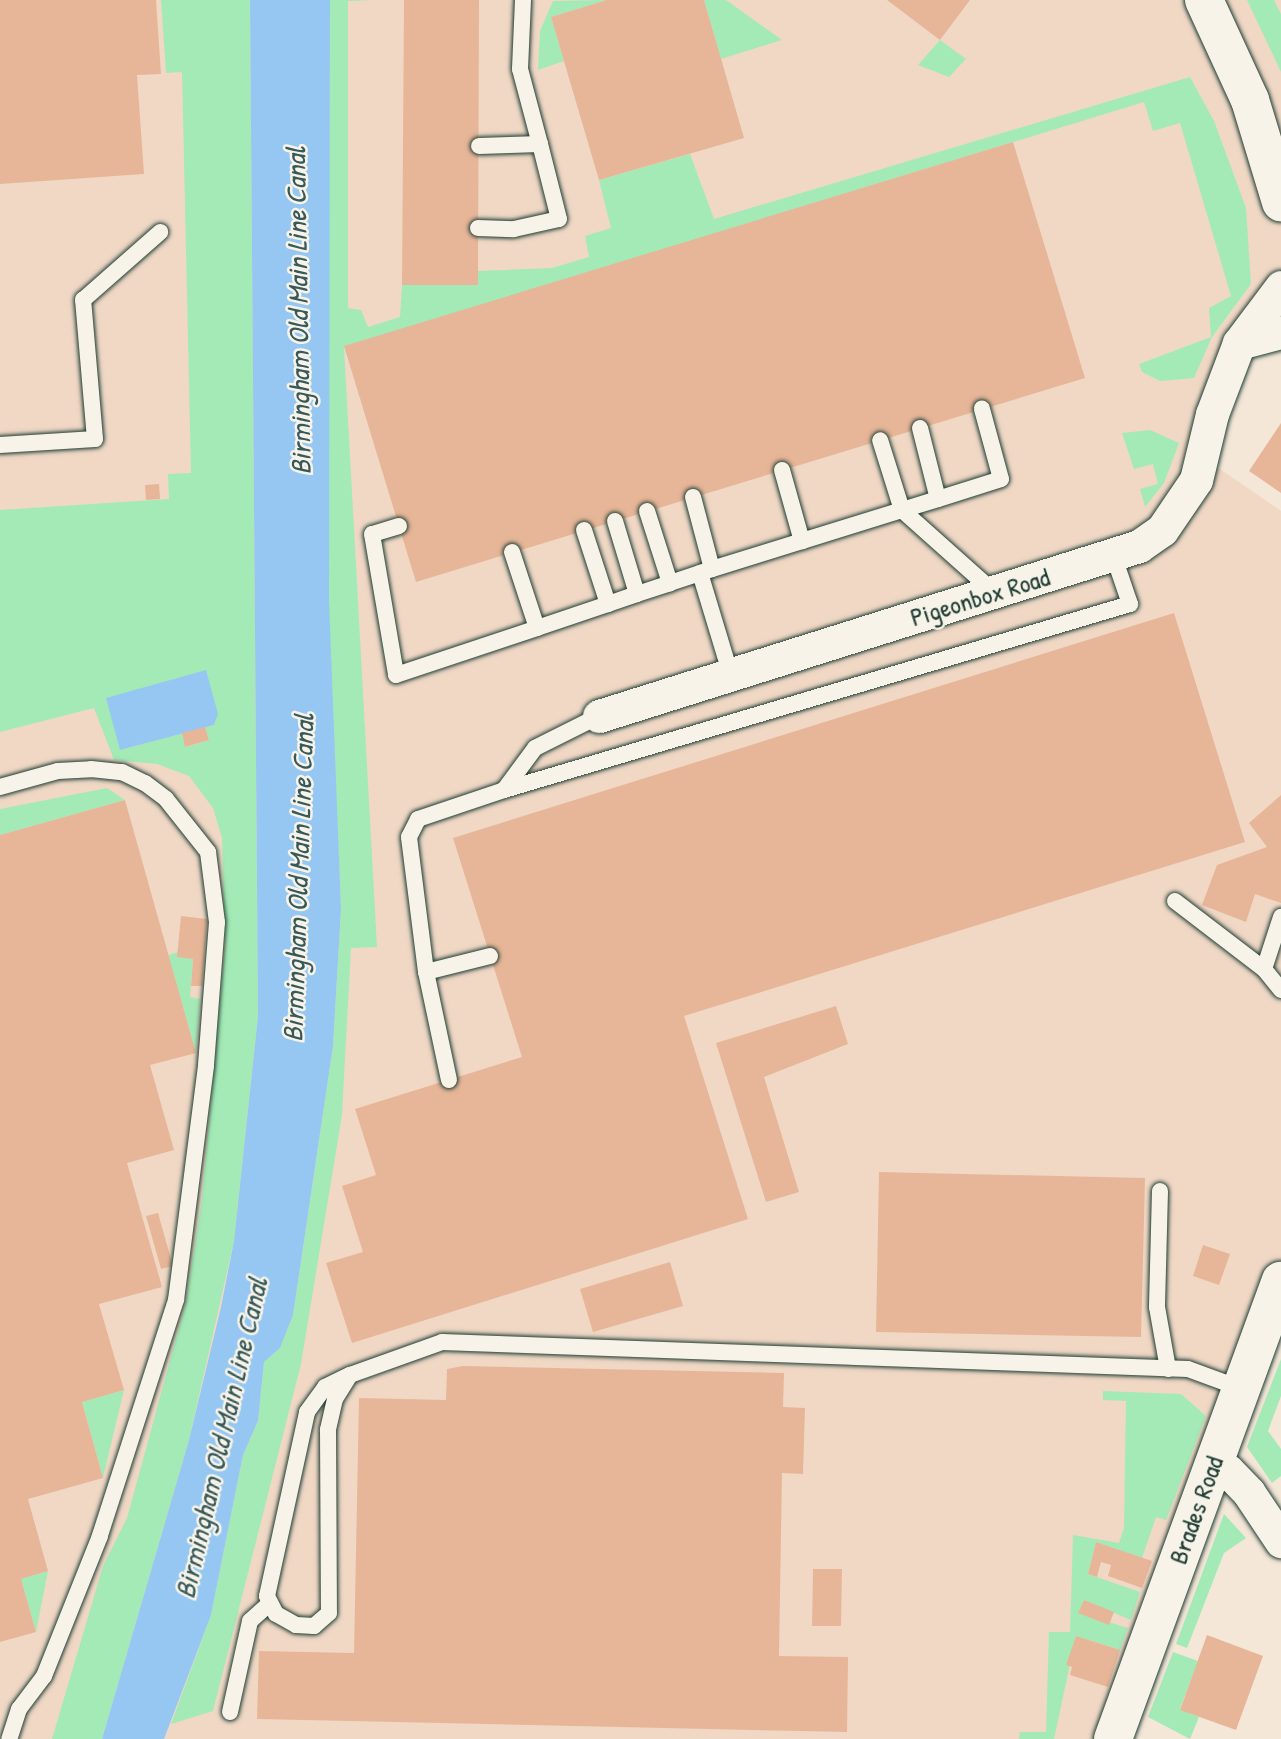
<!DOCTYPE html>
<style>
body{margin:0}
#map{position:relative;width:1281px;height:1739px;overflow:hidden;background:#f4e7d8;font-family:"Patrick Hand",sans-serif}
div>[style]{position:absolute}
.built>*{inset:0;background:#f0d8c5}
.green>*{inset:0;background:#a4eab6}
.water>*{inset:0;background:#96c7f2}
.building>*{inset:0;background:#e7b698}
.roads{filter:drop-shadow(0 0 2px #1f3d34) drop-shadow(0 0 2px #1f3d34)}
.lane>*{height:16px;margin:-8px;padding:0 8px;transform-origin:8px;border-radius:8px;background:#f7f3e8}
.street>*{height:33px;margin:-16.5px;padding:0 16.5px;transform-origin:16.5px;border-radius:16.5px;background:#f7f3e8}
.secondary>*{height:38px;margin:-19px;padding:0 19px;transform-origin:19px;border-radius:19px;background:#f7f3e8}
span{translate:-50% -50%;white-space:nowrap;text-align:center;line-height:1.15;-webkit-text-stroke:5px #f7f3e8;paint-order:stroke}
.street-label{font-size:26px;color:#1f3d34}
.water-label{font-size:28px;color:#37595a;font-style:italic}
</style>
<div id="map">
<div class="built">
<div style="clip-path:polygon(0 0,1281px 0,1281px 318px,1239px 343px,1204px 458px,1281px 511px,1281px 1293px,1113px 1739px,0 1739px)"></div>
</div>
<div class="green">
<div style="clip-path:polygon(evenodd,161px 0,250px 0,258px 1016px,234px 1241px,189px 1440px,102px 1739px,52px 1739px,103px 1566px,127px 1518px,186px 1302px,202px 1199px,225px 946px,222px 838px,213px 808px,189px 776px,157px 764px,114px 760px,94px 708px,0 732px,0 510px,169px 499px,168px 474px,191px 473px,182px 72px,166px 73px,161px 0,217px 714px,214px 725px,205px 727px,209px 740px,186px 747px,182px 733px,120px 750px,217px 714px)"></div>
<div style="clip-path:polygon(330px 0,374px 0,348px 1px,348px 308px,361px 310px,368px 327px,400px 317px,402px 285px,478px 285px,478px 271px,552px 268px,589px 257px,585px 236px,611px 228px,599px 180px,690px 154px,714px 219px,1190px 77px,1214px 121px,1246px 208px,1251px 284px,1212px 337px,1194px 378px,1160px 381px,1142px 372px,1139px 364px,1211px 337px,1209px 308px,1231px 296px,1180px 123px,1153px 131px,1144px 102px,344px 347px,377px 947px,351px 948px,342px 1115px,301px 1364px,213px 1711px,171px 1724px,211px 1615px,243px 1455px,258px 1421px,264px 1362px,280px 1348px,293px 1315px,333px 1046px,341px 909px,327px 597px)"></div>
<div style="clip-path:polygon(607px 0,551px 17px,564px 61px,538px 70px,540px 31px,553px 1px)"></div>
<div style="clip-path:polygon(704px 0,726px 0,782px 40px,721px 59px)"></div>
<div style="clip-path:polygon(1247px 0,1274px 0,1281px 14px,1281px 72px)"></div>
<div style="clip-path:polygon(940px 40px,966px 59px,949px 77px,918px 65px)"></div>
<div style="clip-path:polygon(1150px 430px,1179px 443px,1164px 483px,1145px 507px,1140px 489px,1158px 484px,1153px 464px,1134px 469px,1122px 433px)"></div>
<div style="clip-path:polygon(107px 788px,125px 800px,0 835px,0 809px)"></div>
<div style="clip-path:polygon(178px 952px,178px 957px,193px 959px,190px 997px,200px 999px,196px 1053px,168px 955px)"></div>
<div style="clip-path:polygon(1281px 1359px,1281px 1396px,1268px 1431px,1281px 1449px,1281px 1476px,1272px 1483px,1247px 1447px)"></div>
<div style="clip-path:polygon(124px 1390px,103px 1478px,82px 1402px)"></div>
<div style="clip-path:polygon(1103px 1391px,1181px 1394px,1206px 1416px,1166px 1520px,1156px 1517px,1142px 1558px,1096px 1542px,1088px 1574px,1140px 1592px,1131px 1620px,1084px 1600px,1079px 1613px,1128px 1628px,1120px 1650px,1076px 1636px,1054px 1739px,1019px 1739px,1020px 1732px,1046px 1732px,1049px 1632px,1070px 1632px,1073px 1535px,1119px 1543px,1124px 1528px,1126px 1401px,1103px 1400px)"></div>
<div style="clip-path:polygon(1224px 1514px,1246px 1538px,1224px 1553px,1187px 1648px,1176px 1644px)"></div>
<div style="clip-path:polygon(48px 1571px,36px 1632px,21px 1579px)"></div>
<div style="clip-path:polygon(1173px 1652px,1198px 1661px,1180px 1709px,1199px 1717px,1190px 1739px,1148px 1717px)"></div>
</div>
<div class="water">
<div style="clip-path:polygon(250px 0,330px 0,329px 601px,341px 909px,333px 1046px,293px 1315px,280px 1348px,264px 1362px,258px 1421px,243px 1455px,211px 1615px,164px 1739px,102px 1739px,189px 1440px,221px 1307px,234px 1241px,258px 1016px)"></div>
<div style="clip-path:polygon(206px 670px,218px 714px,214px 725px,120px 750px,106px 698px)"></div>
</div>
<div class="building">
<div style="clip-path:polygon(0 0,156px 0,161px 74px,137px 75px,144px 174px,0 184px)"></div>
<div style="clip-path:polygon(404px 0,479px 0,478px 285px,402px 285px)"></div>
<div style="clip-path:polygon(607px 0,704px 0,744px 138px,599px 180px,551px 17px)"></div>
<div style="clip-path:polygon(887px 0,970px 0,940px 40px)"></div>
<div style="clip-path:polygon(1013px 142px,1085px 378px,416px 582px,344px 346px)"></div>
<div style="clip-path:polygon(1281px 423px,1281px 493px,1249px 471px)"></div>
<div style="clip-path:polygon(159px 484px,160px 499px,146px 500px,145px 485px)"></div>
<div style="clip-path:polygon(1174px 613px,1245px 842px,684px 1016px,748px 1219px,352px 1343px,326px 1263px,363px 1252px,342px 1186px,376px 1175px,355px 1109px,522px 1057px,453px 838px)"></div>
<div style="clip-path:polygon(205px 727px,209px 740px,185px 747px,182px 733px)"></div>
<div style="clip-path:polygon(1281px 795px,1281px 903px,1255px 894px,1246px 922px,1202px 905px,1217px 865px,1267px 847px,1249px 823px)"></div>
<div style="clip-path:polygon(125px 800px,196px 1053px,150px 1065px,174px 1150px,127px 1163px,162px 1287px,99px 1304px,124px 1390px,82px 1402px,103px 1478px,28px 1499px,48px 1571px,21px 1579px,36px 1632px,0 1642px,0 835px)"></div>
<div style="clip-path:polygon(181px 916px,207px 919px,202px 986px,191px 986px,193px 959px,177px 957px)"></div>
<div style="clip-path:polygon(836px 1006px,848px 1044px,764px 1077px,799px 1192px,766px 1202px,716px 1043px)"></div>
<div style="clip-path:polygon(879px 1172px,1145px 1178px,1141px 1337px,876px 1332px)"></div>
<div style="clip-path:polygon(158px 1213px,173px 1266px,161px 1269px,146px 1216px)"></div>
<div style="clip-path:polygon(1203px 1245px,1230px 1254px,1219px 1285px,1193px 1276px)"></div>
<div style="clip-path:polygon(670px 1262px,683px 1306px,593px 1332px,580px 1289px)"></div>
<div style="clip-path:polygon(463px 1366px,784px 1373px,783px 1407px,805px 1408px,803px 1474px,782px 1473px,779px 1656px,848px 1657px,847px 1732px,257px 1719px,259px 1651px,354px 1653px,359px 1398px,446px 1400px,447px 1369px)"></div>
<div style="clip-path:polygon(1096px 1542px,1152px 1561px,1142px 1588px,1108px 1576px,1111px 1565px,1101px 1562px,1097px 1577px,1088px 1574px)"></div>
<div style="clip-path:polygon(813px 1569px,842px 1569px,841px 1626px,812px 1626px)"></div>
<div style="clip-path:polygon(1084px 1600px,1114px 1612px,1109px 1625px,1078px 1613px)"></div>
<div style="clip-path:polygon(1207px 1635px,1263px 1656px,1236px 1730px,1180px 1710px)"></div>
<div style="clip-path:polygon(1076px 1636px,1120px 1650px,1108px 1687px,1070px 1675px,1072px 1667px,1066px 1665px)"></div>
</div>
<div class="roads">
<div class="lane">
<div style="left:523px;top:0;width:69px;rotate:92.5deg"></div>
<div style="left:520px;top:69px;width:78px;rotate:75.1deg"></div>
<div style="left:478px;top:228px;width:36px;rotate:2deg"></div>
<div style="left:514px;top:229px;width:46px;rotate:-12.5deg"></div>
<div style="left:559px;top:219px;width:77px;rotate:-104.2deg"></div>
<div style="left:540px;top:144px;width:61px;rotate:178.1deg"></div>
<div style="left:920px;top:428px;width:73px;rotate:75.8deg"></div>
<div style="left:938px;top:499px;width:38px;rotate:163deg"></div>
<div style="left:902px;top:510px;width:122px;rotate:41.7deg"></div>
<div style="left:0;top:445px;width:95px;rotate:-3.6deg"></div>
<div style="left:95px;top:439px;width:140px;rotate:-94.9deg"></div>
<div style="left:83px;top:300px;width:103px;rotate:-41.4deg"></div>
<div style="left:782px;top:470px;width:74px;rotate:74.3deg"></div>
<div style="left:802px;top:541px;width:105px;rotate:-17.2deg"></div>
<div style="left:902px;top:510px;width:73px;rotate:-107.4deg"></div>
<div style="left:693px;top:497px;width:74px;rotate:75.2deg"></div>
<div style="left:712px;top:569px;width:94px;rotate:-17.3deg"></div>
<div style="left:938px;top:499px;width:66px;rotate:-17.6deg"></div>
<div style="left:1001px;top:479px;width:73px;rotate:-105.2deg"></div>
<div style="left:647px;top:511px;width:76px;rotate:72.3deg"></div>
<div style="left:670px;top:583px;width:44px;rotate:-18.4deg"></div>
<div style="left:615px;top:521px;width:76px;rotate:73.2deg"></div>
<div style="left:637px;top:594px;width:35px;rotate:-18deg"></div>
<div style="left:399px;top:526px;width:28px;rotate:163deg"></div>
<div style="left:372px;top:534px;width:143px;rotate:80.3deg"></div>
<div style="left:396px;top:675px;width:149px;rotate:-18.4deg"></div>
<div style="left:584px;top:530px;width:78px;rotate:72deg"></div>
<div style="left:608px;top:604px;width:31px;rotate:-19deg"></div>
<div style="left:512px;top:552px;width:80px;rotate:71.8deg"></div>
<div style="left:537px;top:628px;width:75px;rotate:-18.7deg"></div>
<div style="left:700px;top:573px;width:108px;rotate:73.2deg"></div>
<div style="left:0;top:787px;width:60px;rotate:-15.4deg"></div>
<div style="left:58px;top:771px;width:33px;rotate:-3deg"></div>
<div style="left:91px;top:769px;width:31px;rotate:6deg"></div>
<div style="left:122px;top:772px;width:25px;rotate:26deg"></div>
<div style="left:145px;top:783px;width:26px;rotate:37deg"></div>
<div style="left:166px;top:799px;width:68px;rotate:51.6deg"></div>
<div style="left:208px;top:852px;width:71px;rotate:82.7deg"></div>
<div style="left:217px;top:922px;width:144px;rotate:94.4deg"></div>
<div style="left:206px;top:1066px;width:236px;rotate:97.3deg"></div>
<div style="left:176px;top:1300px;width:248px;rotate:107.9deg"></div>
<div style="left:100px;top:1536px;width:151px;rotate:111.8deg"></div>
<div style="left:44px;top:1676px;width:41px;rotate:127.1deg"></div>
<div style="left:19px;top:1709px;width:32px;rotate:108deg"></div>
<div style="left:504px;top:790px;width:653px;rotate:-16.55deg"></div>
<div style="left:1130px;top:604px;width:50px;rotate:-108.8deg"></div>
<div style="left:1175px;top:901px;width:112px;rotate:37.4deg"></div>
<div style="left:1264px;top:969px;width:27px;rotate:51deg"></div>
<div style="left:1264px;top:969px;width:55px;rotate:-71.9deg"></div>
<div style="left:426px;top:972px;width:136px;rotate:-97.2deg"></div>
<div style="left:409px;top:837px;width:20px;rotate:-63deg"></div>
<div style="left:418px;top:819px;width:91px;rotate:-18.6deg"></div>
<div style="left:504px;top:790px;width:52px;rotate:-53.6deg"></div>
<div style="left:535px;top:748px;width:72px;rotate:-26.6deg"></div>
<div style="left:449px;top:1080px;width:110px;rotate:-102deg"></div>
<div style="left:426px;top:972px;width:66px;rotate:-14deg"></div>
<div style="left:1160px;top:1191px;width:116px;rotate:91.5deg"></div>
<div style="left:1157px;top:1307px;width:63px;rotate:79.9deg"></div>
<div style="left:350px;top:1375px;width:28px;rotate:122deg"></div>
<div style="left:335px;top:1399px;width:32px;rotate:103deg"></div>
<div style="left:328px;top:1430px;width:183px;rotate:89.7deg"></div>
<div style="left:329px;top:1613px;width:20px;rotate:139deg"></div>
<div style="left:314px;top:1626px;width:18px;rotate:-177deg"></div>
<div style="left:296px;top:1625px;width:23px;rotate:-151deg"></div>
<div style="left:276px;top:1614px;width:20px;rotate:-117deg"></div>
<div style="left:267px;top:1596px;width:188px;rotate:-77.7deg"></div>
<div style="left:307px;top:1412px;width:31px;rotate:-54deg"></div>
<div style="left:325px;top:1387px;width:28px;rotate:-26deg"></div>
<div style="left:350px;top:1375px;width:98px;rotate:-19.7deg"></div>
<div style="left:442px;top:1342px;width:746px;rotate:2.07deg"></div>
<div style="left:1188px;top:1369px;width:55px;rotate:20.1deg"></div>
<div style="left:230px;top:1712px;width:93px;rotate:-77.6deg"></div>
<div style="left:250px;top:1621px;width:27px;rotate:-42deg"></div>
</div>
<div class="street">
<div style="left:1239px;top:343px;width:43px;rotate:-14.7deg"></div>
<div style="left:599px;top:716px;width:566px;rotate:-17.47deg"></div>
<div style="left:1139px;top:546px;width:28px;rotate:-35deg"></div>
<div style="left:1162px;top:530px;width:60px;rotate:-55.8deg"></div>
<div style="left:1196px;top:480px;width:68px;rotate:-76.4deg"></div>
<div style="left:1212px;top:414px;width:76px;rotate:-69.2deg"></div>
<div style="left:1239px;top:343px;width:70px;rotate:-53.1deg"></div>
<div style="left:1213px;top:1465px;width:16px;rotate:22deg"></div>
<div style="left:1228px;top:1471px;width:30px;rotate:46deg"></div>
<div style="left:1249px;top:1493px;width:58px;rotate:56.3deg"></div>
</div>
<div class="secondary">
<div style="left:1204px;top:0;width:110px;rotate:65.3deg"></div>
<div style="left:1250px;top:100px;width:107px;rotate:73.1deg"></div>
<div style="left:1113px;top:1739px;width:488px;rotate:-69.9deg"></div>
</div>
</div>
<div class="street-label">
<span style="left:980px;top:597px;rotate:-17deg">Pigeonbox Road</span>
<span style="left:1196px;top:1510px;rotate:-70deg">Brades Road</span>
</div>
<div class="water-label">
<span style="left:298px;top:311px;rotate:-91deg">Birmingham Old Main Line Canal</span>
<span style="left:298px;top:878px;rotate:-88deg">Birmingham Old Main Line Canal</span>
<span style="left:221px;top:1438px;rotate:-77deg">Birmingham Old Main Line Canal</span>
</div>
</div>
